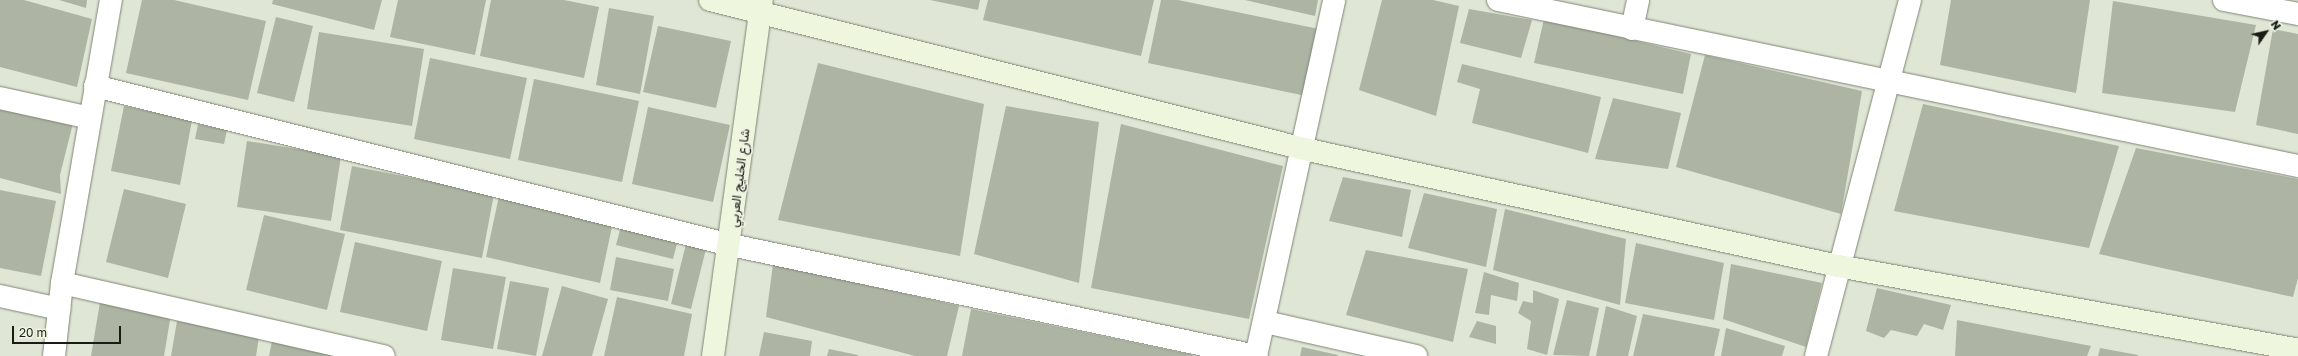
<!DOCTYPE html>
<meta charset="utf-8">
<style>
body{margin:0}
#map{position:relative;width:2298px;height:356px;overflow:hidden;background:#e0e6d5;font-family:"Golos Text",Vazirmatn,sans-serif}
div>[style]{position:absolute}
.building>*{inset:0;background:#adb4a3}
.roads{filter:drop-shadow(0 0 1px #7f8575) drop-shadow(0 0 1px #7f8575)}
.street>*{height:22px;margin:-11px;padding:0 11px;transform-origin:11px;border-radius:11px;background:#fff}
.secondary>*{height:22px;margin:-11px;padding:0 11px;transform-origin:11px;border-radius:11px;background:#eef6de}
span{translate:-50% -50%;white-space:nowrap;text-align:center;line-height:1.15;-webkit-text-stroke:3.5px #edf4e2;paint-order:stroke}
.street-label{font-size:13px;color:#191b15}
.north{position:absolute;left:2246px;top:12px;width:40px;height:40px;-webkit-text-stroke:3px #edf4e2;paint-order:stroke;rotate:56deg;font-size:11px;font-weight:700;line-height:16px;text-align:center;color:#191b15}
.north::after{content:'';display:block;margin:auto;width:14px;height:18px;background:#191b15;clip-path:polygon(50% 0,100% 100%,50% 72%,0 100%)}
.scale{position:absolute;left:12px;top:326px;width:109px;height:18px;box-sizing:border-box;border:2px solid #191b15;border-top:0;padding-left:5px;font-size:12px;line-height:14px;white-space:nowrap;color:#191b15;-webkit-text-stroke:3px #edf4e2;paint-order:stroke}
</style>
<div id="map">
<div class="building">
<div style="clip-path:polygon(0 0,24px 0,92px 19px,77px 87px,0 67px)"></div>
<div style="clip-path:polygon(59px 0,87px 0,86px 8px)"></div>
<div style="clip-path:polygon(142px 0,174px 0,266px 21px,248px 100px,126px 73px)"></div>
<div style="clip-path:polygon(273px 0,382px 0,374px 30px,272px 4px)"></div>
<div style="clip-path:polygon(398px 0,486px 0,475px 55px,390px 37px)"></div>
<div style="clip-path:polygon(491px 0,564px 0,599px 7px,584px 78px,480px 56px)"></div>
<div style="clip-path:polygon(930px 0,980px 0,978px 10px)"></div>
<div style="clip-path:polygon(988px 0,1154px 0,1141px 56px,983px 20px)"></div>
<div style="clip-path:polygon(1161px 0,1178px 0,1324px 30px,1311px 97px,1148px 63px)"></div>
<div style="clip-path:polygon(1245px 0,1318px 0,1315px 16px)"></div>
<div style="clip-path:polygon(1382px 0,1433px 0,1459px 6px,1436px 116px,1359px 90px)"></div>
<div style="clip-path:polygon(1951px 0,2090px 0,2076px 93px,1940px 65px)"></div>
<div style="clip-path:polygon(2113px 1px,2256px 25px,2235px 112px,2102px 93px)"></div>
<div style="clip-path:polygon(609px 8px,654px 16px,640px 94px,596px 85px)"></div>
<div style="clip-path:polygon(1469px 9px,1532px 20px,1521px 58px,1460px 43px)"></div>
<div style="clip-path:polygon(276px 17px,313px 26px,294px 102px,257px 93px)"></div>
<div style="clip-path:polygon(1544px 19px,1691px 54px,1683px 94px,1534px 63px)"></div>
<div style="clip-path:polygon(658px 26px,731px 41px,716px 108px,643px 92px)"></div>
<div style="clip-path:polygon(2273px 29px,2298px 34px,2298px 134px,2256px 125px)"></div>
<div style="clip-path:polygon(319px 32px,424px 49px,412px 126px,307px 109px)"></div>
<div style="clip-path:polygon(1705px 55px,1862px 91px,1841px 214px,1676px 167px)"></div>
<div style="clip-path:polygon(430px 58px,527px 78px,510px 159px,414px 139px)"></div>
<div style="clip-path:polygon(818px 63px,984px 104px,960px 256px,778px 220px)"></div>
<div style="clip-path:polygon(1462px 64px,1601px 97px,1588px 153px,1472px 123px,1480px 89px,1457px 82px)"></div>
<div style="clip-path:polygon(534px 79px,639px 101px,622px 182px,518px 160px)"></div>
<div style="clip-path:polygon(1613px 98px,1681px 113px,1668px 169px,1595px 159px)"></div>
<div style="clip-path:polygon(1923px 104px,2119px 146px,2089px 248px,1894px 211px)"></div>
<div style="clip-path:polygon(0 105px,73px 123px,60px 175px,61px 194px,0 178px)"></div>
<div style="clip-path:polygon(124px 106px,192px 120px,180px 185px,111px 171px)"></div>
<div style="clip-path:polygon(1006px 106px,1099px 122px,1079px 283px,974px 254px)"></div>
<div style="clip-path:polygon(648px 107px,730px 125px,713px 202px,632px 184px)"></div>
<div style="clip-path:polygon(198px 124px,227px 130px,224px 144px,195px 139px)"></div>
<div style="clip-path:polygon(1121px 124px,1283px 166px,1249px 319px,1091px 288px)"></div>
<div style="clip-path:polygon(247px 141px,341px 156px,331px 221px,237px 207px)"></div>
<div style="clip-path:polygon(2136px 148px,2298px 179px,2298px 278px,2293px 297px,2099px 254px)"></div>
<div style="clip-path:polygon(352px 166px,494px 194px,482px 258px,340px 230px)"></div>
<div style="clip-path:polygon(1343px 177px,1411px 190px,1402px 237px,1329px 221px)"></div>
<div style="clip-path:polygon(124px 189px,186px 204px,168px 278px,106px 262px)"></div>
<div style="clip-path:polygon(0 190px,56px 201px,41px 276px,0 268px)"></div>
<div style="clip-path:polygon(1424px 193px,1497px 209px,1486px 267px,1408px 248px)"></div>
<div style="clip-path:polygon(499px 196px,613px 222px,600px 283px,486px 257px)"></div>
<div style="clip-path:polygon(1505px 209px,1626px 239px,1620px 305px,1493px 270px)"></div>
<div style="clip-path:polygon(264px 215px,345px 234px,327px 310px,246px 290px)"></div>
<div style="clip-path:polygon(621px 226px,678px 240px,673px 259px,616px 245px)"></div>
<div style="clip-path:polygon(355px 242px,442px 261px,427px 331px,340px 312px)"></div>
<div style="clip-path:polygon(1636px 243px,1724px 263px,1714px 320px,1625px 303px)"></div>
<div style="clip-path:polygon(686px 244px,706px 249px,691px 309px,671px 304px)"></div>
<div style="clip-path:polygon(1366px 250px,1468px 269px,1453px 342px,1346px 315px)"></div>
<div style="clip-path:polygon(616px 257px,674px 269px,668px 301px,610px 290px)"></div>
<div style="clip-path:polygon(773px 264px,959px 306px,947px 356px,915px 356px,766px 317px)"></div>
<div style="clip-path:polygon(1731px 264px,1822px 283px,1806px 347px,1723px 319px)"></div>
<div style="clip-path:polygon(453px 268px,506px 277px,493px 349px,441px 340px)"></div>
<div style="clip-path:polygon(1484px 272px,1519px 283px,1517px 301px,1491px 295px,1489px 315px,1475px 313px)"></div>
<div style="clip-path:polygon(510px 281px,549px 288px,536px 356px,497px 349px)"></div>
<div style="clip-path:polygon(562px 286px,608px 299px,592px 356px,542px 356px)"></div>
<div style="clip-path:polygon(1877px 288px,1951px 305px,1943px 330px,1924px 324px,1917px 336px,1891px 330px,1884px 338px,1866px 331px)"></div>
<div style="clip-path:polygon(1533px 290px,1559px 299px,1547px 355px,1527px 349px,1531px 321px,1518px 313px,1523px 301px,1533px 303px)"></div>
<div style="clip-path:polygon(617px 297px,692px 314px,684px 356px,604px 356px)"></div>
<div style="clip-path:polygon(1567px 300px,1599px 308px,1589px 356px,1553px 355px)"></div>
<div style="clip-path:polygon(100px 302px,171px 314px,164px 356px,91px 356px)"></div>
<div style="clip-path:polygon(1606px 306px,1637px 316px,1628px 356px,1596px 356px)"></div>
<div style="clip-path:polygon(971px 309px,1193px 355px,1192px 356px,962px 356px)"></div>
<div style="clip-path:polygon(1643px 314px,1720px 329px,1714px 356px,1633px 356px)"></div>
<div style="clip-path:polygon(1957px 320px,2091px 346px,2087px 356px,1955px 356px)"></div>
<div style="clip-path:polygon(177px 321px,259px 337px,256px 356px,171px 356px)"></div>
<div style="clip-path:polygon(1477px 321px,1496px 326px,1496px 344px,1469px 337px)"></div>
<div style="clip-path:polygon(1726px 328px,1785px 346px,1782px 356px,1721px 356px)"></div>
<div style="clip-path:polygon(764px 332px,812px 341px,810px 356px,759px 356px)"></div>
<div style="clip-path:polygon(272px 341px,341px 356px,269px 356px)"></div>
<div style="clip-path:polygon(1302px 347px,1338px 355px,1338px 356px,1300px 356px)"></div>
<div style="clip-path:polygon(2100px 348px,2138px 355px,2138px 356px,2098px 356px)"></div>
<div style="clip-path:polygon(829px 349px,858px 355px,858px 356px,827px 356px)"></div>
</div>
<div class="roads">
<div class="street">
<div style="left:1498px;top:0;width:817px;rotate:11.72deg"></div>
<div style="left:2224px;top:0;width:75px;rotate:10.7deg"></div>
<div style="left:1632px;top:29px;width:30px;rotate:-78deg"></div>
<div style="left:95px;top:86px;width:656px;rotate:14.04deg"></div>
<div style="left:731px;top:245px;width:537px;rotate:11.94deg"></div>
<div style="left:0;top:98px;width:92px;rotate:12.5deg"></div>
<div style="left:62px;top:283px;width:330px;rotate:12.8deg"></div>
<div style="left:0;top:296px;width:61px;rotate:12.2deg"></div>
<div style="left:1265px;top:322px;width:155px;rotate:12.7deg"></div>
<div style="left:54px;top:356px;width:73px;rotate:-83.7deg"></div>
<div style="left:62px;top:283px;width:287px;rotate:-80.2deg"></div>
<div style="left:1256px;top:356px;width:364px;rotate:-77.6deg"></div>
<div style="left:1816px;top:356px;width:368px;rotate:-75.2deg"></div>
</div>
<div class="secondary">
<div style="left:710px;top:0;width:612px;rotate:14.08deg"></div>
<div style="left:1304px;top:149px;width:547px;rotate:12.36deg"></div>
<div style="left:1838px;top:266px;width:468px;rotate:10.3deg"></div>
<div style="left:713px;top:356px;width:359px;rotate:-82.2deg"></div>
</div>
</div>
<div class="street-label">
<span style="left:739px;top:178px;rotate:-83deg">شارع الخليج العربي</span>
</div>
<div class="north">N</div>
<div class="scale">20 m</div>
</div>
